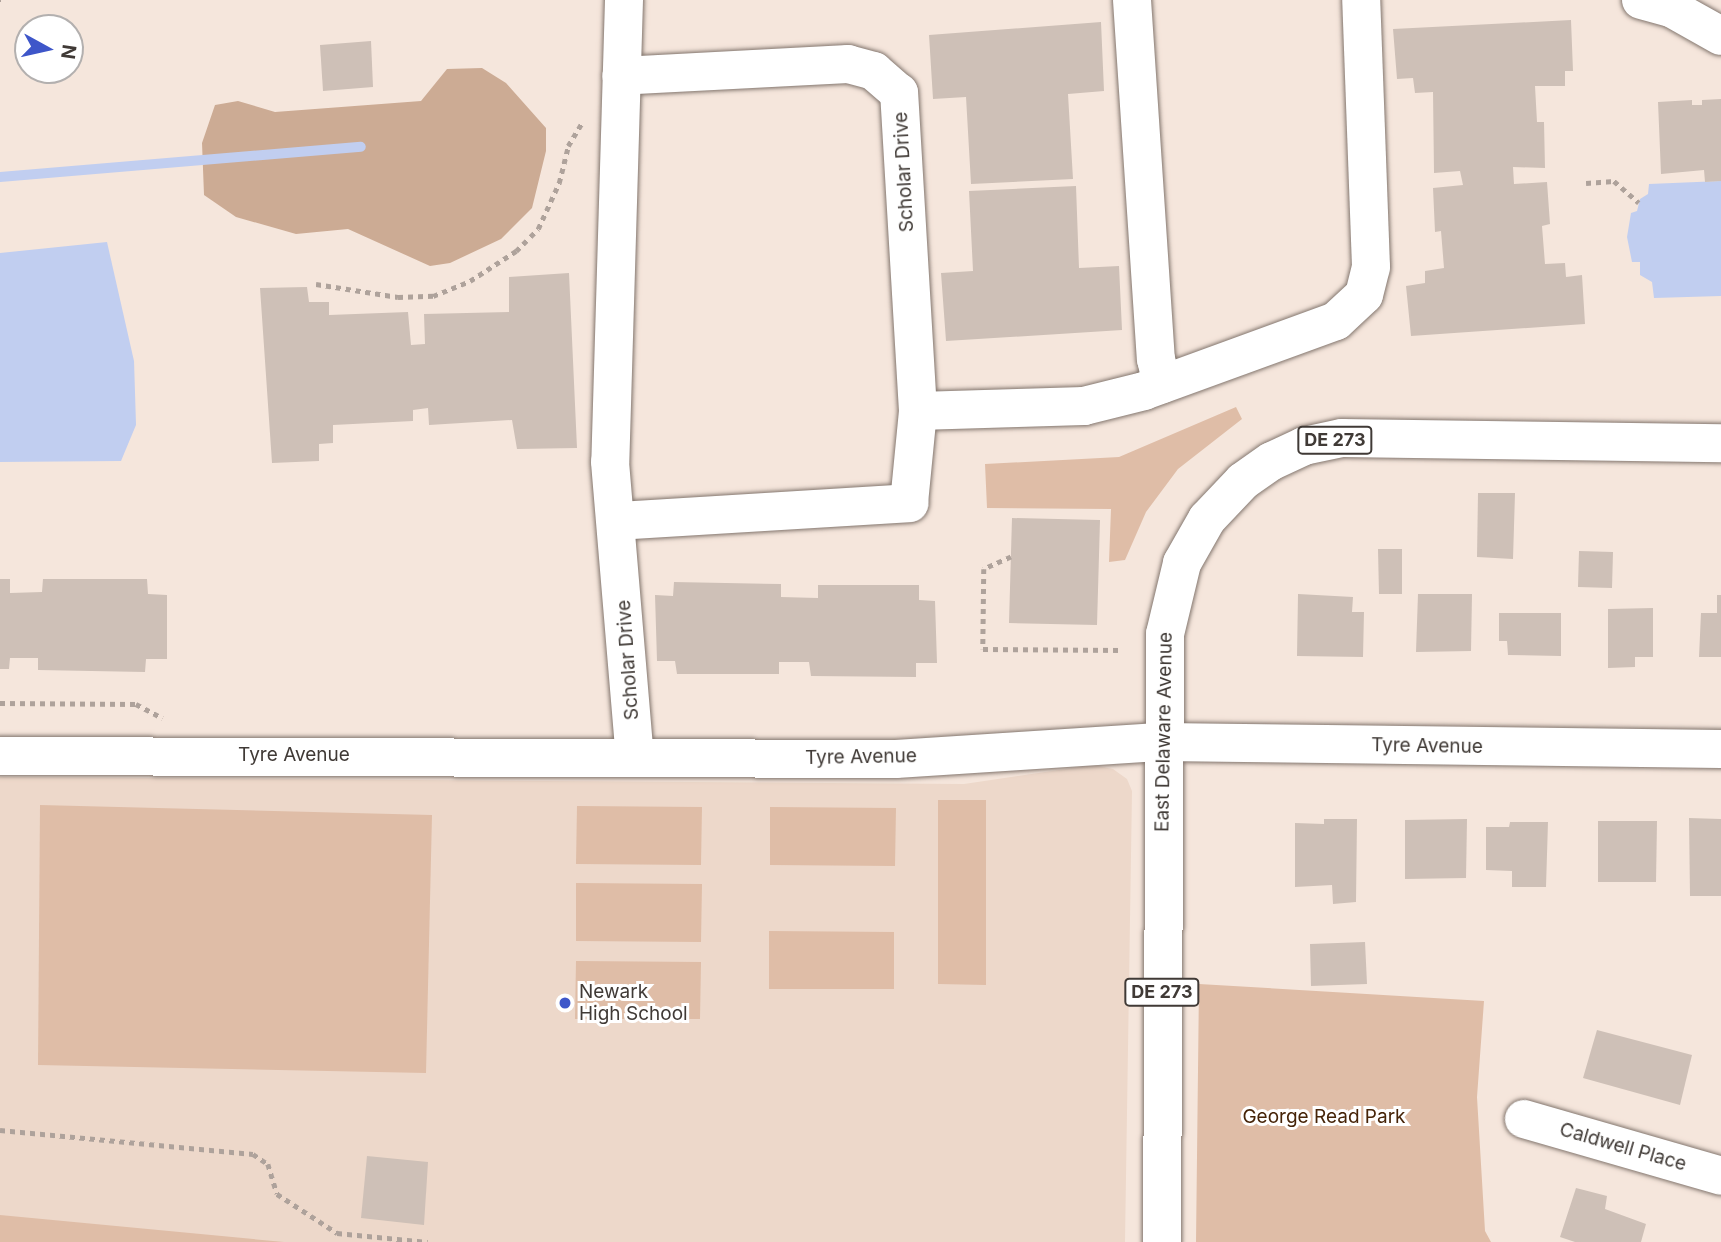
<!DOCTYPE html>
<style>
body{margin:0}
#map{position:relative;width:1721px;height:1242px;overflow:hidden;background:#f5e6dc;font-family:Inter,sans-serif}
div>[style]{position:absolute}
.built>*{inset:0;background:#edd8ca}
.green>*{inset:0;background:#dfbda7}
.forest>*{inset:0;background:#ccab94}
.water>*{inset:0;background:#c1cef0}
.stream>*{height:10px;margin:-5px;padding:0 5px;transform-origin:5px;border-radius:5px;background:#c1cef0}
.building>*{inset:0;background:#cec0b7}
.path>*{height:4.5px;margin-top:-2.25px;transform-origin:0;background:repeating-linear-gradient(90deg,#aea29b 0 5px,transparent 0 10px)}
.roads{filter:drop-shadow(0 0 2px #83766e) drop-shadow(0 0 2px #83766e)}
.minor>*{height:38px;margin:-19px;padding:0 19px;transform-origin:19px;border-radius:19px;background:#fff}
.major>*{height:38px;margin:-19px;padding:0 19px;transform-origin:19px;border-radius:19px;background:#fff}
.dots>*{width:19px;height:19px;translate:-50% -50%;box-sizing:border-box;border:4px solid #fff;border-radius:50%}
span{translate:-50% -50%;white-space:nowrap;text-align:center;line-height:1.15;-webkit-text-stroke:6px #fff;paint-order:stroke}
.shield-label span{padding:2px 5px;background:#fff;border:2px solid;border-radius:5px;-webkit-text-stroke-width:0}
.shield-label{font-size:18px;color:#403a36;font-weight:700}
.street-label{font-size:19px;color:#403a36}
.poi-label{font-size:19px;color:#403a36}
.left{translate:0 -50%;text-align:left}
.park-label{font-size:19px;color:#462408}
.north{position:absolute;left:14px;top:14px;width:70px;height:70px;box-sizing:border-box;background:#fff;border:2px solid #b3b0af;border-radius:50%;rotate:98deg;font-size:19px;font-weight:700;line-height:28px;text-align:center;color:#403a36}
.north::after{content:'';display:block;margin:auto;width:24px;height:32px;background:#3e56c9;clip-path:polygon(50% 0,100% 100%,50% 72%,0 100%)}
</style>
<div id="map">
<div class="built">
<div style="clip-path:polygon(1093px 765px,1113px 769px,1127px 779px,1132px 791px,1125px 1242px,0 1242px,0 777px,964px 784px)"></div>
</div>
<div class="green">
<div style="clip-path:polygon(1236px 407px,1242px 419px,1178px 469px,1146px 512px,1125px 560px,1109px 562px,1111px 509px,987px 508px,985px 464px,1119px 457px)"></div>
<div style="clip-path:polygon(938px 800px,986px 800px,986px 985px,938px 984px)"></div>
<div style="clip-path:polygon(40px 805px,432px 815px,426px 1073px,38px 1065px)"></div>
<div style="clip-path:polygon(577px 806px,702px 807px,701px 865px,576px 864px)"></div>
<div style="clip-path:polygon(770px 807px,896px 808px,895px 866px,770px 865px)"></div>
<div style="clip-path:polygon(576px 883px,702px 884px,701px 942px,576px 941px)"></div>
<div style="clip-path:polygon(769px 931px,894px 932px,894px 989px,769px 989px)"></div>
<div style="clip-path:polygon(576px 961px,701px 962px,700px 1019px,575px 1019px)"></div>
<div style="clip-path:polygon(1199px 984px,1484px 1001px,1477px 1097px,1485px 1231px,1491px 1242px,1196px 1242px)"></div>
<div style="clip-path:polygon(0 1215px,284px 1242px,0 1242px)"></div>
</div>
<div class="forest">
<div style="clip-path:polygon(482px 68px,506px 83px,546px 128px,546px 151px,532px 208px,501px 239px,450px 263px,430px 266px,348px 229px,296px 234px,236px 217px,204px 195px,202px 143px,215px 105px,238px 101px,275px 112px,421px 101px,447px 69px)"></div>
</div>
<div class="water">
<div style="clip-path:polygon(1721px 181px,1721px 296px,1654px 298px,1652px 282px,1640px 275px,1640px 262px,1632px 262px,1627px 237px,1631px 213px,1637px 211px,1640px 199px,1648px 194px,1649px 184px)"></div>
<div style="clip-path:polygon(107px 242px,134px 361px,136px 425px,121px 461px,0 462px,0 253px)"></div>
</div>
<div class="stream">
<div style="left:0;top:177px;width:362px;rotate:-4.8deg"></div>
</div>
<div class="building">
<div style="clip-path:polygon(1571px 20px,1573px 71px,1565px 71px,1565px 86px,1535px 86px,1537px 122px,1544px 122px,1545px 168px,1513px 167px,1514px 184px,1547px 182px,1550px 224px,1542px 226px,1545px 264px,1565px 263px,1566px 277px,1582px 275px,1585px 324px,1411px 336px,1406px 286px,1425px 283px,1425px 271px,1444px 268px,1441px 231px,1435px 232px,1433px 188px,1463px 185px,1460px 171px,1434px 173px,1433px 92px,1415px 93px,1413px 78px,1397px 79px,1393px 29px)"></div>
<div style="clip-path:polygon(1101px 22px,1104px 91px,1068px 94px,1073px 179px,971px 184px,966px 97px,933px 99px,929px 35px)"></div>
<div style="clip-path:polygon(371px 41px,373px 87px,323px 91px,320px 45px)"></div>
<div style="clip-path:polygon(1721px 99px,1721px 181px,1705px 182px,1704px 170px,1661px 174px,1658px 102px,1692px 100px,1692px 105px,1702px 105px,1702px 100px)"></div>
<div style="clip-path:polygon(1076px 186px,1079px 268px,1119px 266px,1122px 330px,946px 341px,941px 273px,973px 271px,969px 191px)"></div>
<div style="clip-path:polygon(569px 273px,577px 448px,517px 449px,512px 420px,429px 425px,428px 408px,413px 410px,413px 421px,333px 425px,333px 443px,319px 444px,319px 461px,272px 463px,260px 288px,307px 287px,309px 302px,329px 302px,329px 315px,408px 312px,411px 345px,425px 344px,424px 314px,509px 312px,509px 277px)"></div>
<div style="clip-path:polygon(1478px 493px,1515px 493px,1513px 559px,1477px 557px)"></div>
<div style="clip-path:polygon(1012px 518px,1100px 520px,1097px 625px,1009px 623px)"></div>
<div style="clip-path:polygon(1378px 549px,1402px 549px,1402px 594px,1379px 594px)"></div>
<div style="clip-path:polygon(1579px 551px,1613px 552px,1612px 588px,1578px 587px)"></div>
<div style="clip-path:polygon(0 579px,10px 579px,10px 593px,42px 592px,43px 579px,147px 579px,148px 594px,167px 595px,167px 659px,146px 659px,145px 672px,38px 670px,38px 658px,10px 658px,9px 669px,0 669px)"></div>
<div style="clip-path:polygon(674px 582px,781px 584px,781px 597px,818px 598px,818px 585px,919px 585px,919px 600px,935px 601px,937px 663px,916px 663px,916px 677px,811px 676px,809px 662px,779px 662px,779px 674px,677px 674px,675px 661px,657px 661px,655px 595px,673px 596px)"></div>
<div style="clip-path:polygon(1298px 594px,1353px 597px,1352px 612px,1364px 612px,1363px 657px,1297px 656px)"></div>
<div style="clip-path:polygon(1418px 594px,1472px 594px,1471px 651px,1416px 652px)"></div>
<div style="clip-path:polygon(1717px 595px,1721px 595px,1721px 657px,1699px 657px,1701px 613px,1717px 613px)"></div>
<div style="clip-path:polygon(1653px 608px,1653px 657px,1635px 657px,1635px 667px,1608px 668px,1608px 609px)"></div>
<div style="clip-path:polygon(1499px 613px,1561px 613px,1561px 656px,1508px 655px,1507px 641px,1499px 641px)"></div>
<div style="clip-path:polygon(1689px 818px,1721px 819px,1721px 896px,1690px 896px)"></div>
<div style="clip-path:polygon(1324px 819px,1357px 819px,1356px 902px,1333px 904px,1332px 885px,1295px 887px,1295px 823px,1324px 824px)"></div>
<div style="clip-path:polygon(1467px 819px,1466px 878px,1405px 879px,1405px 820px)"></div>
<div style="clip-path:polygon(1598px 821px,1657px 821px,1656px 882px,1598px 882px)"></div>
<div style="clip-path:polygon(1510px 822px,1548px 822px,1546px 887px,1512px 887px,1512px 871px,1486px 870px,1486px 827px,1509px 827px)"></div>
<div style="clip-path:polygon(1365px 942px,1367px 984px,1311px 986px,1310px 944px)"></div>
<div style="clip-path:polygon(1597px 1030px,1692px 1055px,1680px 1105px,1583px 1078px)"></div>
<div style="clip-path:polygon(367px 1156px,428px 1162px,424px 1225px,361px 1218px)"></div>
<div style="clip-path:polygon(1576px 1188px,1607px 1196px,1605px 1209px,1646px 1224px,1641px 1242px,1575px 1242px,1560px 1237px)"></div>
</div>
<div class="path">
<div style="left:0;top:0;width:1px"></div>
<div style="left:1586px;top:183px;width:28px;rotate:-4deg"></div>
<div style="left:1614px;top:181px;width:33px;rotate:41deg"></div>
<div style="left:316px;top:284px;width:83px;rotate:9deg"></div>
<div style="left:398px;top:297px;width:35px;rotate:-2deg"></div>
<div style="left:433px;top:296px;width:40px;rotate:-22deg"></div>
<div style="left:470px;top:281px;width:55px;rotate:-33.1deg"></div>
<div style="left:516px;top:251px;width:31px;rotate:-45deg"></div>
<div style="left:538px;top:229px;width:51px;rotate:-65.5deg"></div>
<div style="left:559px;top:183px;width:38px;rotate:-76deg"></div>
<div style="left:568px;top:146px;width:29px;rotate:-59deg"></div>
<div style="left:1011px;top:557px;width:30px;rotate:156deg"></div>
<div style="left:984px;top:569px;width:80px;rotate:90.7deg"></div>
<div style="left:983px;top:649px;width:139px;rotate:0.4deg"></div>
<div style="left:0;top:703px;width:136px;rotate:0.4deg"></div>
<div style="left:136px;top:704px;width:30px;rotate:28deg"></div>
<div style="left:0;top:1130px;width:254px;rotate:5.4deg"></div>
<div style="left:253px;top:1154px;width:18px;rotate:34deg"></div>
<div style="left:268px;top:1164px;width:31px;rotate:73deg"></div>
<div style="left:277px;top:1194px;width:72px;rotate:33deg"></div>
<div style="left:337px;top:1233px;width:91px;rotate:5.6deg"></div>
</div>
<div class="roads">
<div class="minor">
<div style="left:624px;top:0;width:462px;rotate:91.7deg"></div>
<div style="left:610px;top:462px;width:296px;rotate:85.2deg"></div>
<div style="left:1132px;top:0;width:360px;rotate:86.2deg"></div>
<div style="left:1156px;top:359px;width:26px;rotate:77deg"></div>
<div style="left:1641px;top:0;width:31px;rotate:15deg"></div>
<div style="left:1671px;top:8px;width:57px;rotate:29.2deg"></div>
<div style="left:918px;top:411px;width:166px;rotate:-1.7deg"></div>
<div style="left:1084px;top:406px;width:62px;rotate:-14deg"></div>
<div style="left:1144px;top:391px;width:204px;rotate:-20deg"></div>
<div style="left:1336px;top:321px;width:38px;rotate:-43deg"></div>
<div style="left:1364px;top:295px;width:29px;rotate:-76deg"></div>
<div style="left:1371px;top:267px;width:267px;rotate:-92.1deg"></div>
<div style="left:618px;top:521px;width:292px;rotate:-3.5deg"></div>
<div style="left:909px;top:503px;width:92px;rotate:-84.4deg"></div>
<div style="left:918px;top:411px;width:319px;rotate:-93.4deg"></div>
<div style="left:899px;top:93px;width:33px;rotate:-139deg"></div>
<div style="left:874px;top:71px;width:27px;rotate:-165deg"></div>
<div style="left:848px;top:64px;width:227px;rotate:177deg"></div>
<div style="left:0;top:756px;width:896px;rotate:0.19deg"></div>
<div style="left:896px;top:759px;width:267px;rotate:-3.7deg"></div>
<div style="left:1162px;top:742px;width:559px;rotate:0.72deg"></div>
<div style="left:1524px;top:1119px;width:205px;rotate:16.1deg"></div>
</div>
<div class="major">
<div style="left:1162px;top:1242px;width:608px;rotate:-89.72deg"></div>
<div style="left:1165px;top:634px;width:73px;rotate:-76.5deg"></div>
<div style="left:1182px;top:563px;width:51px;rotate:-60.4deg"></div>
<div style="left:1207px;top:519px;width:52px;rotate:-46.5deg"></div>
<div style="left:1243px;top:481px;width:35px;rotate:-35deg"></div>
<div style="left:1272px;top:461px;width:35px;rotate:-25deg"></div>
<div style="left:1304px;top:446px;width:39px;rotate:-12deg"></div>
<div style="left:1342px;top:438px;width:379px;rotate:0.8deg"></div>
</div>
</div>
<div class="dots">
<div style="left:565px;top:1003px;background:#3e56c9"></div>
</div>
<div class="shield-label">
<span style="left:1335px;top:440px">DE 273</span>
<span style="left:1162px;top:992px">DE 273</span>
</div>
<div class="street-label">
<span style="left:904px;top:172px;rotate:-93deg">Scholar Drive</span>
<span style="left:628px;top:660px;rotate:-94deg">Scholar Drive</span>
<span style="left:1164px;top:732px;rotate:-89deg">East Delaware Avenue</span>
<span style="left:1427px;top:746px;rotate:1deg">Tyre Avenue</span>
<span style="left:294px;top:755px">Tyre Avenue</span>
<span style="left:861px;top:757px;rotate:-1deg">Tyre Avenue</span>
<span style="left:1623px;top:1147px;rotate:16deg">Caldwell Place</span>
</div>
<div class="poi-label">
<span class="left" style="left:579px;top:1003px">Newark<br>High School</span>
</div>
<div class="park-label">
<span style="left:1324px;top:1117px">George Read Park</span>
</div>
<div class="north">N</div>
</div>
